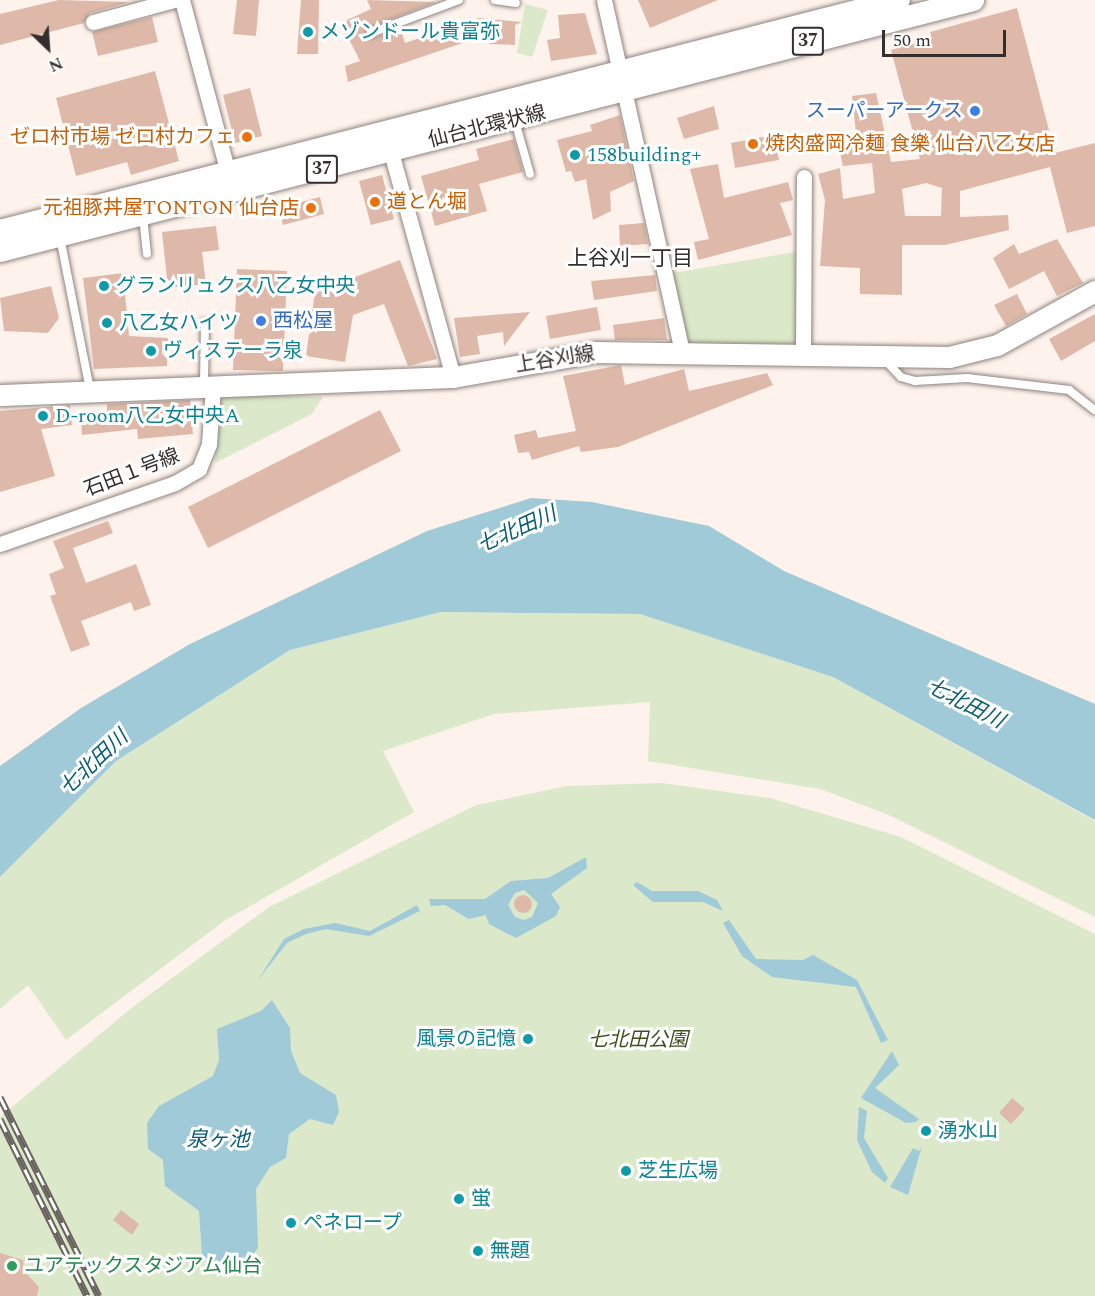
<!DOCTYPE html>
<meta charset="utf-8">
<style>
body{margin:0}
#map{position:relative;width:1095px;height:1296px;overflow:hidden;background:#fef2ec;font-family:Spectral,"Noto Sans JP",serif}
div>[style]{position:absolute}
.green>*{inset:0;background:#dbe8c9}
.water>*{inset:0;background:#a1cad8}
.building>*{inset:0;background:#deb9a9}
.round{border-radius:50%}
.roads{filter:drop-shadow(0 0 2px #8d837e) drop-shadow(0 0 2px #8d837e)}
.lane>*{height:8px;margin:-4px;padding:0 4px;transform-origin:4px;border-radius:4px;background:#fff}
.street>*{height:15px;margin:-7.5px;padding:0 7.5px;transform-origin:7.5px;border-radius:7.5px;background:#fff}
.secondary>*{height:21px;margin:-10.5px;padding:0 10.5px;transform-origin:10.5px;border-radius:10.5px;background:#fff}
.primary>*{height:22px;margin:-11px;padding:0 11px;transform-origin:11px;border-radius:11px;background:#fff}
.rail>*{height:7px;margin-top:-3.5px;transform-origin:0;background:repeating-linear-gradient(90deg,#fff 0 14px,#68615e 0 28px);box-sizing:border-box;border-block:2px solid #68615e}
.dots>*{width:16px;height:16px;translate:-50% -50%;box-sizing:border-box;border:3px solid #fff;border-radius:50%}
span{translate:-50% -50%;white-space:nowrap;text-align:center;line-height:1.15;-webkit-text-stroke:6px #fff;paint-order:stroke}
.shield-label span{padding:2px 4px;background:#fff;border:2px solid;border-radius:4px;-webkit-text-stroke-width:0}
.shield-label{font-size:18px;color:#342f2d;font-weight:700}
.culture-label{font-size:20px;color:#0d838f}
.left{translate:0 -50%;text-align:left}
.right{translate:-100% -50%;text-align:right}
.shop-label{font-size:20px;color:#366cbe}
.street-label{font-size:20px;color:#342f2d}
.food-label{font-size:20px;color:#c56008}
.park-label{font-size:20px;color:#3e501d;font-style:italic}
.leisure-label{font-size:20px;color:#27864d}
.neighbourhood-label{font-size:21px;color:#342f2d}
.water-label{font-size:21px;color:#085d71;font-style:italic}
.north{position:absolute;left:18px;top:18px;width:60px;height:60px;-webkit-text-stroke:4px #fff;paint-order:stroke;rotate:155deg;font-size:16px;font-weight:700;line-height:24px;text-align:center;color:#342f2d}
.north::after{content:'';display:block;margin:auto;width:21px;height:27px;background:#342f2d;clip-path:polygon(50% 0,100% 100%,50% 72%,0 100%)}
.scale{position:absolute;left:882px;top:30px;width:124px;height:27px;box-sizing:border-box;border:3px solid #342f2d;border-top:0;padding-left:8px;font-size:18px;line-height:21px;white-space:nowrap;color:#342f2d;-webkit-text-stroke:4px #fff;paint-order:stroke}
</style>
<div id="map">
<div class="green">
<div style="clip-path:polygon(525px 4px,548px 10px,532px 57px,517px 53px)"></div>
<div style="clip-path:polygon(806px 250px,800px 352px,683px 355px,673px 273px)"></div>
<div style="clip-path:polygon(227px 394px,323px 397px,312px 414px,215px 463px,218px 405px)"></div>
<div style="clip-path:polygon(441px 612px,640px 614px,833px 677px,1095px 821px,1095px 917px,889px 815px,820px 789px,648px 761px,650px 702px,494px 714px,383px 751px,414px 812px,224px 921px,66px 1040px,28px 985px,0 1009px,0 877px,116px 761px,290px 650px)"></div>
<div style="clip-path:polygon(662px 783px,770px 798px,901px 837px,1095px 934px,1095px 1296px,0 1296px,0 1117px,134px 1006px,269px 907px,476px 805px,567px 786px)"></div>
</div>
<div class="water">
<div style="clip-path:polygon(531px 498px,592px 502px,709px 526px,784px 571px,1095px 704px,1095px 820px,833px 677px,640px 614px,441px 612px,290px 650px,116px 761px,0 877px,0 766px,81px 708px,190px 644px,427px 531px)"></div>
<div style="clip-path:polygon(evenodd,586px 857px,587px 868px,551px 894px,560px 907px,556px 916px,516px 938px,489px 924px,486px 915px,469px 919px,445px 905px,431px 906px,429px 899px,485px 899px,511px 881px,548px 878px,586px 857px,524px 890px,538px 903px,532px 917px,524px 920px,515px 917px,508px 905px,515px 893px,524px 890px)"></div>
<div style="clip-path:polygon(637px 882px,652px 891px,698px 891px,717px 900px,723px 911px,703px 902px,653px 902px,633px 885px)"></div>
<div style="clip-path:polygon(417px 905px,420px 911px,369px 936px,326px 929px,306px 934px,287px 943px,258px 980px,284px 939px,304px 929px,335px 923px,370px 931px)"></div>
<div style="clip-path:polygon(729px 920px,756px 959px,803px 960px,813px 955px,857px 980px,888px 1040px,881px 1043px,856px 987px,772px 977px,742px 956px,723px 923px)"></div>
<div style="clip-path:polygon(272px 1000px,290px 1028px,291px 1051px,300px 1073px,336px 1095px,339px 1112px,333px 1125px,310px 1119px,289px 1134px,286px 1158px,270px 1167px,256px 1189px,258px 1248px,243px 1267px,221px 1272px,202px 1255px,199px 1211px,165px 1186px,163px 1160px,148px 1149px,147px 1123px,159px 1106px,213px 1076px,219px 1060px,217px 1029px,261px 1011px)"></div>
<div style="clip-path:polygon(892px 1051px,899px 1065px,875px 1088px,919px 1119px,916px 1122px,906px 1123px,861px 1098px)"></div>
<div style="clip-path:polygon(859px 1107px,867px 1111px,864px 1138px,888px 1178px,885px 1183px,872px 1172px,857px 1140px)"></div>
<div style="clip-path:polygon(922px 1146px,908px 1195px,890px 1187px,913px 1148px,919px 1151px)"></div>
</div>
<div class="building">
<div style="clip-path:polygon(59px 0,129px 2px,90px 13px,84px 23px,0 45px,0 14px)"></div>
<div style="clip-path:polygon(237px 0,259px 0,256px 36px,233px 34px)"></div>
<div style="clip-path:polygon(301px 0,319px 0,318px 54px,297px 54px)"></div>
<div style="clip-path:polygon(367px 0,436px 2px,368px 28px,365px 35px,371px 39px,400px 28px,405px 43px,479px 18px,522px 22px,515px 25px,515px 45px,489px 44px,489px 34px,348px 82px,345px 66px,360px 61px,345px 31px,347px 20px,371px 9px)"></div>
<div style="clip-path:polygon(638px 0,718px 0,650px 28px)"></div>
<div style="clip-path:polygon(evenodd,1017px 8px,1055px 153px,1095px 143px,1095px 226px,1067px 233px,1050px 167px,960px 191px,960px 217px,1008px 215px,1009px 230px,945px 245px,902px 245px,902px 295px,860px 294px,860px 268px,820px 266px,825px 200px,818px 174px,840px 168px,843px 199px,875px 193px,872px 163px,843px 166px,838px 144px,857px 142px,852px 96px,876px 93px,891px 162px,920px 159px,891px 50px,932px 39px,930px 32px,1017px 8px,926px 183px,942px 188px,941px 216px,905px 216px,902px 189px,926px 183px)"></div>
<div style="clip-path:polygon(585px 13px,597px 54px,551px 61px,547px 40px,560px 38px,558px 15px)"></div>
<div style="clip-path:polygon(152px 17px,158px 42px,98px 56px,92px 32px)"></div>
<div style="clip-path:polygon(155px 71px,179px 161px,131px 175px,127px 162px,76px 176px,56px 98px)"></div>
<div style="clip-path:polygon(250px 88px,262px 136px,235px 143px,223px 95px)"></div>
<div style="clip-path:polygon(714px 106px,719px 129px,684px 139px,677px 118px)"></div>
<div style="clip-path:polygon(620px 115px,634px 181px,610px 192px,611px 211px,593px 220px,586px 179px,575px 182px,571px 171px,566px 172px,557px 140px,592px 131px,590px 125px)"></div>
<div style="clip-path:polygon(774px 135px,779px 160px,735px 168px,731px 143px)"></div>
<div style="clip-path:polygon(514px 139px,523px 172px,479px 184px,487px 211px,435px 226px,421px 176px,479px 160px,476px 149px)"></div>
<div style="clip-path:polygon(718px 164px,724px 198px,788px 182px,793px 200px,780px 203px,792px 235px,698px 260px,694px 242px,709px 239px,690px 169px)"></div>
<div style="clip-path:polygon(382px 175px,394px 219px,371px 225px,359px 181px)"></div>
<div style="clip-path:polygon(320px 197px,324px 214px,283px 225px,278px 208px)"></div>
<div style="clip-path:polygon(644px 223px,648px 244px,620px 246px,619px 225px)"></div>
<div style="clip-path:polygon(216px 226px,219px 250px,202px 252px,206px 284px,168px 288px,162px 232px)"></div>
<div style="clip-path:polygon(1057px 239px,1083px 283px,1057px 296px,1044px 271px,1009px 289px,993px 258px,1014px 244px,1019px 254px)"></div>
<div style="clip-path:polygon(400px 260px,437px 359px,408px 366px,384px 304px,353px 315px,345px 362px,306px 356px,315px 292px)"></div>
<div style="clip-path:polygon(237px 269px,287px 271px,283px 371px,233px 370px)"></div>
<div style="clip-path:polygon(123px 273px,129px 336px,168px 338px,167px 366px,94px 369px,83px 278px)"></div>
<div style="clip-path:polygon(655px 275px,657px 291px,594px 300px,591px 281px)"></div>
<div style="clip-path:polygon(51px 286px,59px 318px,48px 333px,4px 331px,0 298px)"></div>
<div style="clip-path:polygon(1017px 294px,1027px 314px,1006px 326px,994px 305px)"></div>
<div style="clip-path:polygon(597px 307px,601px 330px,550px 339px,546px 316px)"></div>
<div style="clip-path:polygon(530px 312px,504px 346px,503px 332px,477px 336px,480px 354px,460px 357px,454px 318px)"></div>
<div style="clip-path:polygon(1095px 314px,1095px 341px,1061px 361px,1049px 339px)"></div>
<div style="clip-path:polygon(664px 318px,667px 340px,615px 340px,613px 325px)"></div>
<div style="clip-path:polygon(621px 365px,625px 385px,684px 369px,689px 391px,767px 373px,773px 385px,618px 447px,581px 452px,579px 446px,532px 460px,529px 452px,518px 453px,514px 435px,536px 430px,538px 438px,576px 431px,563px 376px)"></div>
<div style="clip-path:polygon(190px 400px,193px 434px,138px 439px,137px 429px,82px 435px,81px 416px,107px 412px,107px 404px)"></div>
<div style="clip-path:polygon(70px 405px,72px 425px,41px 429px,55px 476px,0 492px,0 411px)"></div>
<div style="clip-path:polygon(380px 410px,401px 451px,208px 548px,188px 507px)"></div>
<div style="clip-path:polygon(108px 521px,113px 533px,73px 548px,86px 583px,136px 564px,151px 605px,134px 611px,131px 602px,81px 621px,90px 645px,71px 652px,50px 596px,56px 594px,49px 574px,64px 568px,53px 541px)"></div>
<div class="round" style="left:514px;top:895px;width:18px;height:18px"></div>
<div style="clip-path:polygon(1012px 1098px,1025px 1109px,1011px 1124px,999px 1113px)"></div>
<div style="clip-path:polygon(121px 1210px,139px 1224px,132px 1235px,113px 1220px)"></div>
<div style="clip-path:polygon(0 1253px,23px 1260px,25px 1272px,39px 1287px,37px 1296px,0 1296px)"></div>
</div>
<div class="roads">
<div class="lane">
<div style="left:495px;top:0;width:21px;rotate:8deg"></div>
<div style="left:371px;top:33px;width:94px;rotate:-20.6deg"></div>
<div style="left:515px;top:121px;width:55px;rotate:74.2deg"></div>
<div style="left:143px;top:216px;width:38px;rotate:84deg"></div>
<div style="left:60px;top:237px;width:156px;rotate:78.9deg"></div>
<div style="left:885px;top:360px;width:23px;rotate:47deg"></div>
<div style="left:901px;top:377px;width:15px;rotate:16deg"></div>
<div style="left:915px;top:381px;width:52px;rotate:-3.3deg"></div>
<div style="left:967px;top:378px;width:103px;rotate:6.7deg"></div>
<div style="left:1069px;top:390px;width:33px;rotate:38deg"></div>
<div style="left:204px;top:385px;width:62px;rotate:-89.1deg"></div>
</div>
<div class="street">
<div style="left:182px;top:0;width:179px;rotate:75.1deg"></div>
<div style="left:604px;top:0;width:364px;rotate:77.5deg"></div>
<div style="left:93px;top:22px;width:84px;rotate:-15.2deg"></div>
<div style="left:391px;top:152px;width:233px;rotate:74.6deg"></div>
<div style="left:803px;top:358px;width:181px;rotate:-89.7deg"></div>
<div style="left:0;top:544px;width:185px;rotate:-19.2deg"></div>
<div style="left:175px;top:483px;width:28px;rotate:-30deg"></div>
<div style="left:199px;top:469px;width:27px;rotate:-68deg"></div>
<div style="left:209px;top:444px;width:57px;rotate:-86deg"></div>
</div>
<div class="secondary">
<div style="left:0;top:395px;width:453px;rotate:-2.3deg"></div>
<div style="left:453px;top:377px;width:144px;rotate:-10deg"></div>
<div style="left:595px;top:352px;width:354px;rotate:0.8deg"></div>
<div style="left:949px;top:357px;width:49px;rotate:-14deg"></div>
<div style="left:997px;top:345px;width:112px;rotate:-28.9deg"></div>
</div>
<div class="primary">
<div style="left:0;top:231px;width:928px;rotate:-14.41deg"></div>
<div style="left:0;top:251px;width:1005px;rotate:-14.46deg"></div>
</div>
</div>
<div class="rail">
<div style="left:0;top:1097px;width:222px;rotate:63.6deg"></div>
<div style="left:0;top:1119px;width:197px;rotate:63.8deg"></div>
</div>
<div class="dots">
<div style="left:308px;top:32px;background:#0f9aa8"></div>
<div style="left:975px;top:111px;background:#3f7fe0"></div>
<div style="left:247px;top:137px;background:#e8710a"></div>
<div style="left:753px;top:144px;background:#e8710a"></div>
<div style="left:575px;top:155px;background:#0f9aa8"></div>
<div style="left:375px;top:202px;background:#e8710a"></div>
<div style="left:311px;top:208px;background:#e8710a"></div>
<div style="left:104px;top:286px;background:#0f9aa8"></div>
<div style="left:261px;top:321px;background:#3f7fe0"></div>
<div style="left:107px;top:323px;background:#0f9aa8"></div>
<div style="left:151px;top:351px;background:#0f9aa8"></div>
<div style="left:43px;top:416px;background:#0f9aa8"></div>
<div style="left:528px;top:1039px;background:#0f9aa8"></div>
<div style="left:926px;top:1131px;background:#0f9aa8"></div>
<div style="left:626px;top:1171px;background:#0f9aa8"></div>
<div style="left:459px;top:1199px;background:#0f9aa8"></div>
<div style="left:291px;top:1223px;background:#0f9aa8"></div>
<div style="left:478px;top:1251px;background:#0f9aa8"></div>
<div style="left:12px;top:1266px;background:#2e9e5b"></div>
</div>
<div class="shield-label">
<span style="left:808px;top:41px">37</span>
<span style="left:322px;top:169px">37</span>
</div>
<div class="culture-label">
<span class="left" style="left:320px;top:32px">メゾンドール貴富弥</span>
<span class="left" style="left:587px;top:155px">158building+</span>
<span class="left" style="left:116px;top:286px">グランリュクス八乙女中央</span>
<span class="left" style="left:119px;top:323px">八乙女ハイツ</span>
<span class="left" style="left:163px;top:351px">ヴィステーラ泉</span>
<span class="left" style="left:55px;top:416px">D-room八乙女中央A</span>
<span class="right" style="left:516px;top:1039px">風景の記憶</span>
<span class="left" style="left:938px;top:1131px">湧水山</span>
<span class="left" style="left:638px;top:1171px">芝生広場</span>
<span class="left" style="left:471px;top:1199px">蛍</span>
<span class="left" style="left:303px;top:1223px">ペネロープ</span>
<span class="left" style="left:490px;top:1251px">無題</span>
</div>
<div class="shop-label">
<span class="right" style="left:963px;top:111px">スーパーアークス</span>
<span class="left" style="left:273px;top:321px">西松屋</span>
</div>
<div class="street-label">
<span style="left:487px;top:127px;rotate:-14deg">仙台北環状線</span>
<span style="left:555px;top:360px;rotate:-9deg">上谷刈線</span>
<span style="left:132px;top:473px;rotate:-21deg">石田１号線</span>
</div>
<div class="food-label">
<span class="right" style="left:235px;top:137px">ゼロ村市場 ゼロ村カフェ</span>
<span class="left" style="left:765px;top:144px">焼肉盛岡冷麺 食樂 仙台八乙女店</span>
<span class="left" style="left:387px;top:202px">道とん堀</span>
<span class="right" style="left:299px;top:208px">元祖豚丼屋TONTON 仙台店</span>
</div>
<div class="park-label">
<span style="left:638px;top:1040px">七北田公園</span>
</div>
<div class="leisure-label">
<span class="left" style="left:24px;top:1266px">ユアテックスタジアム仙台</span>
</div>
<div class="neighbourhood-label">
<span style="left:630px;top:259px">上谷刈一丁目</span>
</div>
<div class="water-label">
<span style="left:517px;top:530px;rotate:-24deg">七北田川</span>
<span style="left:965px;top:704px;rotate:27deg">七北田川</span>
<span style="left:94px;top:763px;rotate:-43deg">七北田川</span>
<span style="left:218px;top:1140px">泉ヶ池</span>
</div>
<div class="north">N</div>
<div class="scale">50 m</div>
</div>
